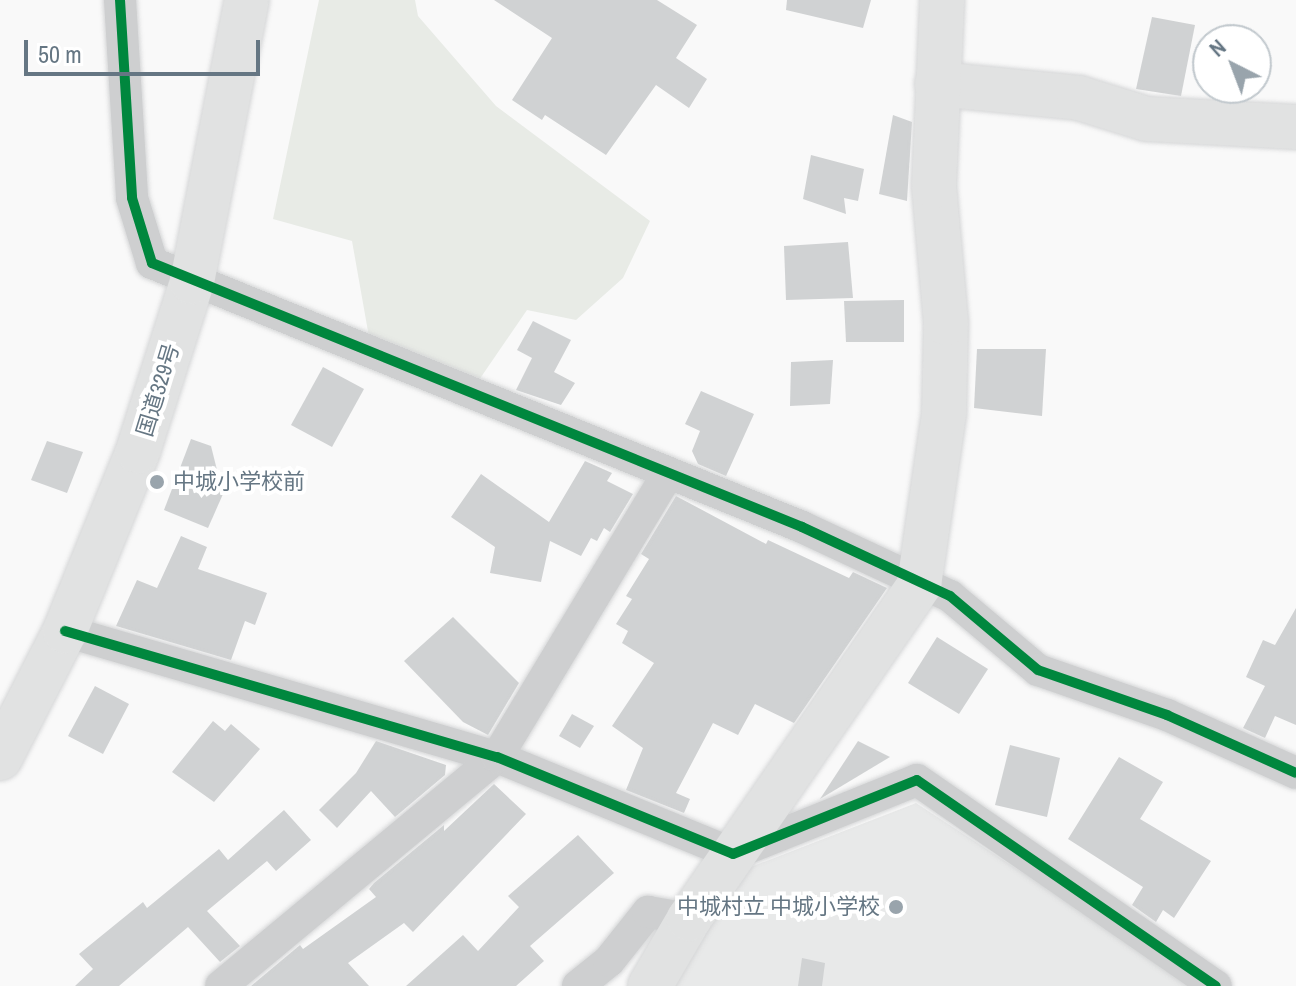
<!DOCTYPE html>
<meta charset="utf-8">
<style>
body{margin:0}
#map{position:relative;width:1296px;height:986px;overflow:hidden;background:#f9f9f9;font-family:"Archivo Narrow","Noto Sans JP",sans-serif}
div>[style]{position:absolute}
.built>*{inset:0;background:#e8e9e9}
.green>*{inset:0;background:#e8ebe6}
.building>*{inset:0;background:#d0d2d3}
.roads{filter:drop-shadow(0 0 2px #d5d6d7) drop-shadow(0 0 2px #d5d6d7)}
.street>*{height:32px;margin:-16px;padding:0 16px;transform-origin:16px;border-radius:16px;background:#cecfd0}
.secondary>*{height:44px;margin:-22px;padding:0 22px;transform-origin:22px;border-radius:22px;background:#e1e2e2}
.highway>*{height:44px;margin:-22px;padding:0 22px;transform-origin:22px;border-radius:22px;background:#e1e2e2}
.cycleway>*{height:10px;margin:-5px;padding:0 5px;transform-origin:5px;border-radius:5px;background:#00873e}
.dots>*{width:22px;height:22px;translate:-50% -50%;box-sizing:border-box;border:4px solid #fff;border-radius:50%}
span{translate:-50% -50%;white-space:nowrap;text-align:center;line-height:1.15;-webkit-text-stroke:8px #fff;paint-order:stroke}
.street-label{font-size:22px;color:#657683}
.poi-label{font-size:22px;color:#657683}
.left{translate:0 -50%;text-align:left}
.right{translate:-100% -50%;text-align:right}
.north{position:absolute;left:1192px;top:24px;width:80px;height:80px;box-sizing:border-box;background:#fff;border:2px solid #c1c8cd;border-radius:50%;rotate:318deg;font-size:22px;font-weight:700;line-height:32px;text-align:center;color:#657683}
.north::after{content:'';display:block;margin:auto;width:28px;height:36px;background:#99a4ac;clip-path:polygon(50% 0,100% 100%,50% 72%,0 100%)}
.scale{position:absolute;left:24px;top:40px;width:236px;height:36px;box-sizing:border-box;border:4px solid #657683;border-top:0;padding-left:10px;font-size:24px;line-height:28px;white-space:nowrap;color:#657683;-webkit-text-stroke:6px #fff;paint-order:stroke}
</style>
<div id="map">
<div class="built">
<div style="clip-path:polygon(916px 803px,1196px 986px,672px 986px,743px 870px)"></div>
</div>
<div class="green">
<div style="clip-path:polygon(319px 0,415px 0,418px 16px,496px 106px,650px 221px,623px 278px,576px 320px,527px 310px,479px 380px,369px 337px,352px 241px,273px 219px)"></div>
</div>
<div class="building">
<div style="clip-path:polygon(494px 0,657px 0,697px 25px,676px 58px,707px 79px,689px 108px,656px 85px,606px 155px,545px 115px,542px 120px,512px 100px,552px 38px)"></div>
<div style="clip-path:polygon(787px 0,871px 0,863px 28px,786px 10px)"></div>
<div style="clip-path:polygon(1152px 17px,1195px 25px,1181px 96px,1136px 89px)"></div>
<div style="clip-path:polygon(893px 115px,912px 122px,907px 201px,879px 194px)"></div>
<div style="clip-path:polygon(811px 155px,864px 169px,858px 201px,844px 198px,846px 214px,803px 199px)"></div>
<div style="clip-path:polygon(848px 242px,853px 298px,786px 300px,784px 246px)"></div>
<div style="clip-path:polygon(904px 300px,904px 342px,846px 342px,844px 301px)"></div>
<div style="clip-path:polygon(533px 321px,571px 340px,554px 372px,575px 383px,561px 405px,516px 390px,532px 358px,517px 350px)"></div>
<div style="clip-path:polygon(977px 349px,1046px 349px,1042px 416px,974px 408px)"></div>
<div style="clip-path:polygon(833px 360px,830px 404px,790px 406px,791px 362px)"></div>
<div style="clip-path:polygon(323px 367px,364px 389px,332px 447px,291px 425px)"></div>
<div style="clip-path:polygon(701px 391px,754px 414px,726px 476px,698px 464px,692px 451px,700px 431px,685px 424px)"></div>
<div style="clip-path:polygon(191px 439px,211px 446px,223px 494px,208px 528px,164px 510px)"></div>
<div style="clip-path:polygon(47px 441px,83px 452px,67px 493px,31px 480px)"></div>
<div style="clip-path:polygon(585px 461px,612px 473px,607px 481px,633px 494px,610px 532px,604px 528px,597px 541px,591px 538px,581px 556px,550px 541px,541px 582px,490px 573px,495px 547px,451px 517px,481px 474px,549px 522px)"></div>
<div style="clip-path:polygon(676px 496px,766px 544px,768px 540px,849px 578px,853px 572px,887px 588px,794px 723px,755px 704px,738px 735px,713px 723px,676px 793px,690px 799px,684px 813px,626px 790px,643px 748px,612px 726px,654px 663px,622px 643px,628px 631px,616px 624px,632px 599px,626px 596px,649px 559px,641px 554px)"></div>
<div style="clip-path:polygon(181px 536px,207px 547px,198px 569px,267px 593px,255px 625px,245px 621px,231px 660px,116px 626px,137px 580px,157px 588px)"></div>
<div style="clip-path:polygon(1296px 608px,1296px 725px,1275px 716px,1265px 738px,1243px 728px,1265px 686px,1246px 677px,1263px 640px,1275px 645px)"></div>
<div style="clip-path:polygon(453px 617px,519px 683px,488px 735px,463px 722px,404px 661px)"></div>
<div style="clip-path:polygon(937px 637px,988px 669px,959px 714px,908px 683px)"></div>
<div style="clip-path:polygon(95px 686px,129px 704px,103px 754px,68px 736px)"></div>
<div style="clip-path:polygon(572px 714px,594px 726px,580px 748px,559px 736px)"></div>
<div style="clip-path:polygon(213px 721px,225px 731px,231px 724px,260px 749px,214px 802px,172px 772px)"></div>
<div style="clip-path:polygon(376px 741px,446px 765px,445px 775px,395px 817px,371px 791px,337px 828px,319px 810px,356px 773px)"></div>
<div style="clip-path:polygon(858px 741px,890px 757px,820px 799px)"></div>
<div style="clip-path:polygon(1010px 745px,1060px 758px,1047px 817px,995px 805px)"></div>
<div style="clip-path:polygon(1119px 757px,1163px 782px,1140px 819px,1211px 861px,1174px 918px,1163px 910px,1156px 922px,1132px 905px,1143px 887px,1068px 839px)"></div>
<div style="clip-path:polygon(494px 784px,526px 814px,413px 932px,404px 923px,348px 963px,369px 986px,251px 986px,300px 945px,303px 949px,376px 897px,369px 889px,374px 883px,444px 825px,444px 831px)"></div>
<div style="clip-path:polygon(284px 810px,311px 840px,276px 871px,267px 861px,207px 911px,240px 946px,220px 962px,188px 927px,119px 986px,75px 986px,93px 969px,79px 954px,143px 902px,147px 908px,219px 849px,228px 860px)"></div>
<div style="clip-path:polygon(578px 835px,614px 873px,530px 946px,544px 961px,516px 986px,406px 986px,463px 935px,478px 951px,519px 907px,508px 896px)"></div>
<div style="clip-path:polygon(802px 958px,825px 963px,822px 986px,798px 986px)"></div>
</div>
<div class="roads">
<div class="street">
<div style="left:120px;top:0;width:198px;rotate:86.5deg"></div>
<div style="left:132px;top:198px;width:68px;rotate:72.9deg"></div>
<div style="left:152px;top:263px;width:702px;rotate:22.1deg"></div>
<div style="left:802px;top:527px;width:163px;rotate:25deg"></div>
<div style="left:950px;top:596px;width:115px;rotate:40.1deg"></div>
<div style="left:1038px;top:670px;width:137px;rotate:19.2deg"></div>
<div style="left:1167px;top:715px;width:141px;rotate:24.2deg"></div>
<div style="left:65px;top:631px;width:450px;rotate:16.3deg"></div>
<div style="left:497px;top:757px;width:255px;rotate:22.3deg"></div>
<div style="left:733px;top:854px;width:198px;rotate:-21.9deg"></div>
<div style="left:917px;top:780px;width:363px;rotate:34.6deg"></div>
<div style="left:221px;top:986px;width:359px;rotate:-39.7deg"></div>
<div style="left:497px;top:757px;width:329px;rotate:-58.9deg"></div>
<div style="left:578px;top:986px;width:40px;rotate:-39deg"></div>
<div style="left:609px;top:961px;width:63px;rotate:-51.5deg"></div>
<div style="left:648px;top:912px;width:42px;rotate:9.7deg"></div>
</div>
<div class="secondary">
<div style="left:937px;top:84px;width:143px;rotate:5.6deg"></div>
<div style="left:1079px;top:98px;width:71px;rotate:17.2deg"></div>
<div style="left:1147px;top:119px;width:149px;rotate:3.1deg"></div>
<div style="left:650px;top:986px;width:78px;rotate:-59.8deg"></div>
<div style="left:689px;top:919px;width:406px;rotate:-55.4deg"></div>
<div style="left:919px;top:585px;width:174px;rotate:-81.7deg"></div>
<div style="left:944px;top:413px;width:90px;rotate:-88.7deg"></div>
<div style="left:946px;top:323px;width:138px;rotate:-95deg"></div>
<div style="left:934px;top:186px;width:186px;rotate:-87.5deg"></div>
</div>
<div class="highway">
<div style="left:0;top:758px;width:143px;rotate:-62.9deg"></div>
<div style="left:65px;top:631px;width:194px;rotate:-67.9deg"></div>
<div style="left:138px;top:451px;width:177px;rotate:-72.3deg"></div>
<div style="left:192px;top:282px;width:287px;rotate:-79deg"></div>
</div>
</div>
<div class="cycleway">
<div style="left:120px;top:0;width:198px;rotate:86.5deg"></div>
<div style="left:132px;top:198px;width:68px;rotate:72.9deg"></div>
<div style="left:152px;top:263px;width:702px;rotate:22.1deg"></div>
<div style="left:802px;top:527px;width:163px;rotate:25deg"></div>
<div style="left:950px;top:596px;width:115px;rotate:40.1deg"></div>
<div style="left:1038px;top:670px;width:137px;rotate:19.2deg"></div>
<div style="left:1167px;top:715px;width:141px;rotate:24.2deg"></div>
<div style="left:65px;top:631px;width:450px;rotate:16.3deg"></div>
<div style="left:497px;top:757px;width:255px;rotate:22.3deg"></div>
<div style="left:733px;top:854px;width:198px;rotate:-21.9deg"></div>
<div style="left:917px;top:780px;width:363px;rotate:34.6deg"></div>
</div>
<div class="dots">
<div style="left:157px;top:482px;background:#99a4ac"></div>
<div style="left:896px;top:907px;background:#99a4ac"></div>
</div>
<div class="street-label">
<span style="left:158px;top:390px;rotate:-73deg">国道329号</span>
</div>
<div class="poi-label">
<span class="left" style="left:173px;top:482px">中城小学校前</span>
<span class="right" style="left:880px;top:907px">中城村立 中城小学校</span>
</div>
<div class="north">N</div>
<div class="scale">50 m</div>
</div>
